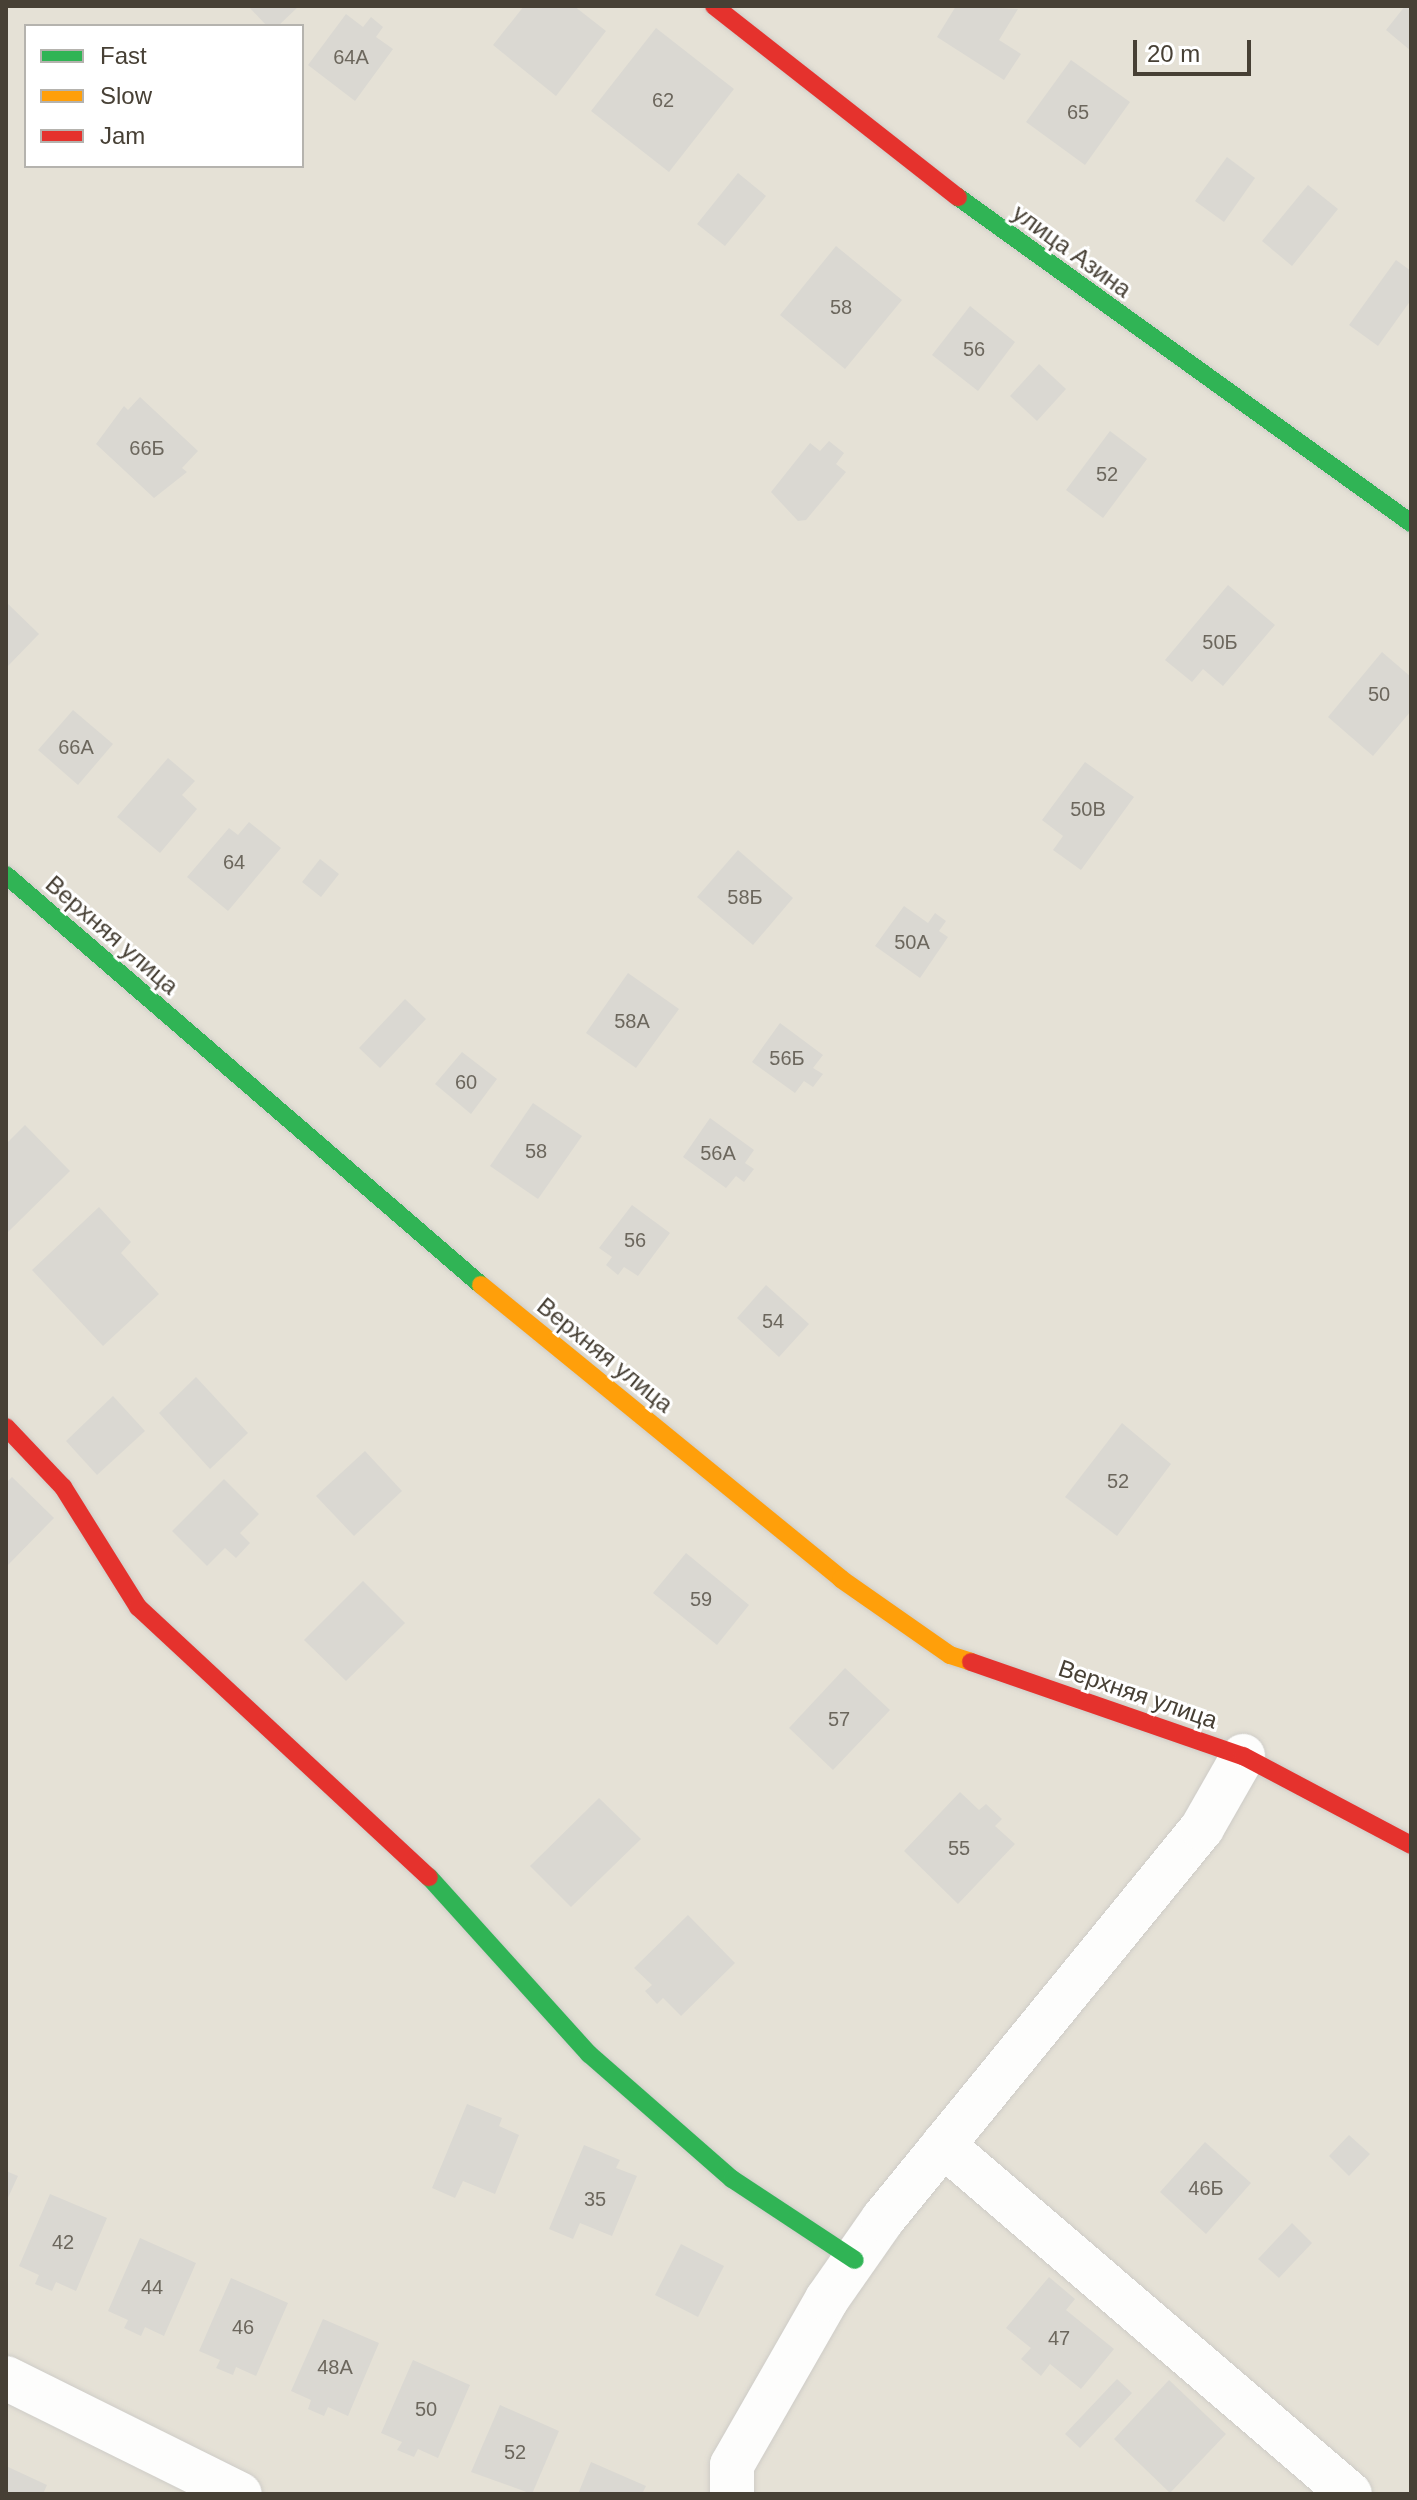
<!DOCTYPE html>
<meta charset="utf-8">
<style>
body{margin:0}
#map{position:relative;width:1417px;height:2500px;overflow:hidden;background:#f0efea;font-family:Arial,sans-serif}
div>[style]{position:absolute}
.residential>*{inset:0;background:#e5e1d6}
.building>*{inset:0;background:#dad8d2}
.roads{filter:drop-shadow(0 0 2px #ceccc7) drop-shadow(0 0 2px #ceccc7)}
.street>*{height:44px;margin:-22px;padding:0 22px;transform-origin:22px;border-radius:22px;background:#fdfdfc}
.fast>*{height:18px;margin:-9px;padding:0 9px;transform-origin:9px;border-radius:9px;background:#30b455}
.slow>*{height:18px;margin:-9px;padding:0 9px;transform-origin:9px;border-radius:9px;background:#ff9f0a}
.jam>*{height:18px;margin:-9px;padding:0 9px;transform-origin:9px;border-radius:9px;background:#e5322d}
span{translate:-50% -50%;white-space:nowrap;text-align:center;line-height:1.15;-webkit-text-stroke:6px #fff;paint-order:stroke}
.number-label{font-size:20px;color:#6c675d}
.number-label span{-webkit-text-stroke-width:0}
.street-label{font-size:24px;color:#474035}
.frame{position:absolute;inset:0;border:8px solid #474035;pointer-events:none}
.legend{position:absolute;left:24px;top:24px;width:280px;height:144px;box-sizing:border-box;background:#fff;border:2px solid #b5b3ae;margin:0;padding:10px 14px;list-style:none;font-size:24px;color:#474035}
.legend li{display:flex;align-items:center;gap:16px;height:40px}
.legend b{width:40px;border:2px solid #b5b3ae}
.scale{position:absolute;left:1133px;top:40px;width:118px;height:36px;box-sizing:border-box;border:4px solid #474035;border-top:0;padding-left:10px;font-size:24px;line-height:28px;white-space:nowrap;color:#474035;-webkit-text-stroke:6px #fff;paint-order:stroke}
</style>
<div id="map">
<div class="residential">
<div style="clip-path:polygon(evenodd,6px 6px,1411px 6px,1411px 2494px,6px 2494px,6px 6px,26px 26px,302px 26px,302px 166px,26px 166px,26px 26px)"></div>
</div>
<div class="building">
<div style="clip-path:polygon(248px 6px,299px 6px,278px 26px,267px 26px)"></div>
<div style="clip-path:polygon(524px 6px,574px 6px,606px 31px,556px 96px,493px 45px)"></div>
<div style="clip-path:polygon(956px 6px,1018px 9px,999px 40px,1021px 54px,1004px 80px,937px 37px)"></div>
<div style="clip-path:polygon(1405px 6px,1411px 6px,1411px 51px,1386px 30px)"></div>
<div style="clip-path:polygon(346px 14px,363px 27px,371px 17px,383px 27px,376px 37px,393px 49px,355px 101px,308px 65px)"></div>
<div style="clip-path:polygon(656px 28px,734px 89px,669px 172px,591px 111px)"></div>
<div style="clip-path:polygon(1071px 60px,1130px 102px,1085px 165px,1026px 122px)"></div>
<div style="clip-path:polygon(1227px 157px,1255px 178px,1224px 222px,1195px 201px)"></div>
<div style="clip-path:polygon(738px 173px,766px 196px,725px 246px,697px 224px)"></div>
<div style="clip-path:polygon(1308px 185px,1338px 209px,1292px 266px,1262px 241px)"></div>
<div style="clip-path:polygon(836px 246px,902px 300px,845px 369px,780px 315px)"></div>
<div style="clip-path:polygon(1396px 260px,1411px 271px,1411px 300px,1378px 346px,1349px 325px)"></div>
<div style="clip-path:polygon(970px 306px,1015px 342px,978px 391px,932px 355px)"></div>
<div style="clip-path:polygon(1039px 364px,1066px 389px,1037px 421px,1010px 396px)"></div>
<div style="clip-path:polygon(140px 397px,198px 451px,182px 468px,187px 472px,154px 498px,96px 444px,124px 406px,128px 410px)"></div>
<div style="clip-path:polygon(1110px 431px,1147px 459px,1103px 518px,1066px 490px)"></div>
<div style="clip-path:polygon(829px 441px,844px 453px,836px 464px,846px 472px,806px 520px,798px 521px,771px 492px,810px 443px,820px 451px)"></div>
<div style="clip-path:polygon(1228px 585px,1275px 625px,1223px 686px,1203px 669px,1192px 682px,1165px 660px)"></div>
<div style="clip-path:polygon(6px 602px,39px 634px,6px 668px)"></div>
<div style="clip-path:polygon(1382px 652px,1411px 677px,1411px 711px,1373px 756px,1328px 717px)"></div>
<div style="clip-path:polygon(73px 710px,113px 744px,78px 785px,38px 750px)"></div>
<div style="clip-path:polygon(168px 758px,195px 781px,182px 795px,197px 809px,160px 853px,117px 817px)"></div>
<div style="clip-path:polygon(1085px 762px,1134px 797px,1081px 870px,1053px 850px,1063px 836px,1042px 820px)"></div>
<div style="clip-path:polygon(249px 822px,281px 848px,228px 911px,187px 877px,229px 828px,238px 835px)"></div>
<div style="clip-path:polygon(738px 850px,793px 898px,753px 945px,697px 897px)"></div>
<div style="clip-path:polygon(320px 859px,339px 874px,321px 897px,302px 882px)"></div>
<div style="clip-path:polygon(904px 906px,928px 923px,935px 913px,946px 921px,939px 931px,948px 937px,920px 978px,875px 946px)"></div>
<div style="clip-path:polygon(628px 973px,679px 1009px,636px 1068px,586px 1033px)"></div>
<div style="clip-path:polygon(405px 999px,426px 1019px,380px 1068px,359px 1048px)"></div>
<div style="clip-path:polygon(780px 1023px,823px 1055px,813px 1068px,823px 1074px,813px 1087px,804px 1081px,795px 1093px,752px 1062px)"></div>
<div style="clip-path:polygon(462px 1052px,497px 1079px,471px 1114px,435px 1084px)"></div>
<div style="clip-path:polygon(533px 1103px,582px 1136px,538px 1199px,490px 1166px)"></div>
<div style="clip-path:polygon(710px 1118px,754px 1150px,745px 1163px,754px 1169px,744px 1182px,736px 1176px,726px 1188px,683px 1157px)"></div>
<div style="clip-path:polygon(25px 1125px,70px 1171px,8px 1232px,6px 1144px)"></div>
<div style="clip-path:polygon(632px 1205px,670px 1233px,638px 1276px,624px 1267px,618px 1275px,606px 1265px,612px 1257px,599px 1248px)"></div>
<div style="clip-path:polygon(99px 1207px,131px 1242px,121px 1253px,159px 1294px,103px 1346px,32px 1270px)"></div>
<div style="clip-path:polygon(766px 1285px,809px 1324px,779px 1357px,737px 1318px)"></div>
<div style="clip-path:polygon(196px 1377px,248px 1433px,210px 1469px,159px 1413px)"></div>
<div style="clip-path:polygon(113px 1396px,145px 1431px,97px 1475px,66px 1441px)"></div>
<div style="clip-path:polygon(1122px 1423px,1171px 1464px,1117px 1536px,1065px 1497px)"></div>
<div style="clip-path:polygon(365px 1451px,402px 1491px,354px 1536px,316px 1496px)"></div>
<div style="clip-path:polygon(12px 1477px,54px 1518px,6px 1567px,6px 1483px)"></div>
<div style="clip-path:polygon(224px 1479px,259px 1514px,240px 1533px,250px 1543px,236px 1558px,225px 1548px,207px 1566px,172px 1531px)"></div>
<div style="clip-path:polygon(686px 1553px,749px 1605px,717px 1645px,653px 1593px)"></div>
<div style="clip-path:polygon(363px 1581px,405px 1623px,346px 1681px,304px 1640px)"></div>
<div style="clip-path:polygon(845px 1668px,890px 1710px,833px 1770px,789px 1728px)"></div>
<div style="clip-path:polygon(960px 1792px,979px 1810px,986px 1804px,1002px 1819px,995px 1826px,1015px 1844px,958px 1904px,904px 1851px)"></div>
<div style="clip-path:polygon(599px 1798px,641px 1839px,571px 1907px,530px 1866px)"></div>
<div style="clip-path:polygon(688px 1915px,735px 1963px,681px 2016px,663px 1998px,657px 2004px,645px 1991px,652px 1985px,634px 1968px)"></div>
<div style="clip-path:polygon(467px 2104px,502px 2118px,499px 2126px,519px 2135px,495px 2194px,463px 2181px,455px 2198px,432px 2188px)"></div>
<div style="clip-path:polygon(1349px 2135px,1370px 2154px,1349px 2176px,1329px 2156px)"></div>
<div style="clip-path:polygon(1205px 2142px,1251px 2183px,1206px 2234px,1160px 2192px)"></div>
<div style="clip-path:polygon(584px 2145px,620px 2160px,616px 2168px,637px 2176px,612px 2236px,580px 2223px,573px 2239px,549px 2229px)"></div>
<div style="clip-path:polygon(6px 2171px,18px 2176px,6px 2202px)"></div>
<div style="clip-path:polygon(50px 2194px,107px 2218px,76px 2291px,56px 2282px,52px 2291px,35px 2284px,39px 2275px,19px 2266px)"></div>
<div style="clip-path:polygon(1292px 2223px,1312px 2243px,1279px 2278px,1258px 2259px)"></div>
<div style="clip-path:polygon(140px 2238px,196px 2263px,164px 2336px,145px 2327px,141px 2336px,124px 2328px,128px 2320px,108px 2311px)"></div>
<div style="clip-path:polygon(681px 2244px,724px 2266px,698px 2317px,655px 2295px)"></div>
<div style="clip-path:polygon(1049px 2277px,1075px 2299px,1066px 2310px,1114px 2349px,1081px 2389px,1050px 2364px,1041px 2376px,1021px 2359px,1031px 2348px,1006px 2328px)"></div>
<div style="clip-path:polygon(231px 2278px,288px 2303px,256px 2376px,236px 2367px,233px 2375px,216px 2368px,220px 2360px,199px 2351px)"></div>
<div style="clip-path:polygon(323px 2319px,379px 2343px,348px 2416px,328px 2407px,324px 2416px,308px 2409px,311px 2400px,291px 2391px)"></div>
<div style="clip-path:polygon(413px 2360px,470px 2385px,438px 2458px,418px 2449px,414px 2457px,397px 2450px,402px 2442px,381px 2433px)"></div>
<div style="clip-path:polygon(1117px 2379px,1132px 2393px,1080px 2448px,1065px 2434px)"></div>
<div style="clip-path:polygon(1169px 2380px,1226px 2434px,1170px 2493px,1114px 2439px)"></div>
<div style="clip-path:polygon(500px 2405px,559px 2431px,532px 2494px,471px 2472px)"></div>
<div style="clip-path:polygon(591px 2462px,646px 2486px,642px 2494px,578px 2494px)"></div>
<div style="clip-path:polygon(6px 2466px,47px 2485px,43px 2494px,6px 2494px)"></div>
</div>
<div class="roads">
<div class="street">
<div style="left:943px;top:2145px;width:536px;rotate:40.61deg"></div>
<div style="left:6px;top:2378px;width:261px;rotate:26.4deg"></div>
<div style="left:732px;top:2494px;width:29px;rotate:-90deg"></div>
<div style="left:732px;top:2465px;width:191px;rotate:-60.2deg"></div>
<div style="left:827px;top:2299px;width:98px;rotate:-55deg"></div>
<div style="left:883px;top:2219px;width:505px;rotate:-50.79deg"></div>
<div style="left:1202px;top:1828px;width:83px;rotate:-60.3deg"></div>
</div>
<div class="fast">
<div style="left:958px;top:197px;width:558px;rotate:35.74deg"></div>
<div style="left:6px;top:875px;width:627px;rotate:40.8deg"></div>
<div style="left:429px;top:1877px;width:239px;rotate:47.9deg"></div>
<div style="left:589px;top:2054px;width:190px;rotate:41.2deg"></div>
<div style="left:732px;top:2179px;width:147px;rotate:33.4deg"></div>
</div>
<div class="slow">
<div style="left:481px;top:1285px;width:465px;rotate:39.2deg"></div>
<div style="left:841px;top:1579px;width:133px;rotate:34.9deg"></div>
<div style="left:950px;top:1655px;width:22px;rotate:18deg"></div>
</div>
<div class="jam">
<div style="left:714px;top:6px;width:310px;rotate:38.1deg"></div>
<div style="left:6px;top:1427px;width:83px;rotate:46.5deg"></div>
<div style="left:63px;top:1487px;width:142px;rotate:58deg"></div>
<div style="left:138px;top:1607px;width:397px;rotate:42.9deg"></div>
<div style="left:971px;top:1662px;width:288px;rotate:19.1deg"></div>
<div style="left:1243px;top:1756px;width:190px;rotate:27.9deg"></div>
</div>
</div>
<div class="number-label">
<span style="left:351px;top:57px">64А</span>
<span style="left:663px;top:100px">62</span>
<span style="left:1078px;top:112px">65</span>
<span style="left:841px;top:307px">58</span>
<span style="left:974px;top:349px">56</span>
<span style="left:147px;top:448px">66Б</span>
<span style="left:1107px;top:474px">52</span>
<span style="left:1220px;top:642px">50Б</span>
<span style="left:1379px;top:694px">50</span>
<span style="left:76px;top:747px">66А</span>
<span style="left:1088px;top:809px">50В</span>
<span style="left:234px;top:862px">64</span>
<span style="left:745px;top:897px">58Б</span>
<span style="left:912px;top:942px">50А</span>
<span style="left:632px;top:1021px">58А</span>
<span style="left:787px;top:1058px">56Б</span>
<span style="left:466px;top:1082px">60</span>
<span style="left:536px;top:1151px">58</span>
<span style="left:718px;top:1153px">56А</span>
<span style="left:635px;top:1240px">56</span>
<span style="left:773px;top:1321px">54</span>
<span style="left:1118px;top:1481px">52</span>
<span style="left:701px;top:1599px">59</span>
<span style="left:839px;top:1719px">57</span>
<span style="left:959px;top:1848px">55</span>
<span style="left:1206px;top:2188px">46Б</span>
<span style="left:595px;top:2199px">35</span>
<span style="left:63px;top:2242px">42</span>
<span style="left:152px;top:2287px">44</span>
<span style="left:243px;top:2327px">46</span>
<span style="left:1059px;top:2338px">47</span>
<span style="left:335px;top:2367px">48А</span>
<span style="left:426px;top:2409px">50</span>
<span style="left:515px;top:2452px">52</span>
</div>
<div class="street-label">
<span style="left:1072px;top:251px;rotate:36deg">улица Азина</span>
<span style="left:112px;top:935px;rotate:41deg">Верхняя улица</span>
<span style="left:605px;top:1355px;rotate:39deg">Верхняя улица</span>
<span style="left:1138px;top:1694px;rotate:19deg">Верхняя улица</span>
</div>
<div class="frame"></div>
<ul class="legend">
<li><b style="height:10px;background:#30b455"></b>Fast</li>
<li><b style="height:10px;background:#ff9f0a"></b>Slow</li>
<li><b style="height:10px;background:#e5322d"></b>Jam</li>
</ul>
<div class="scale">20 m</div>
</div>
